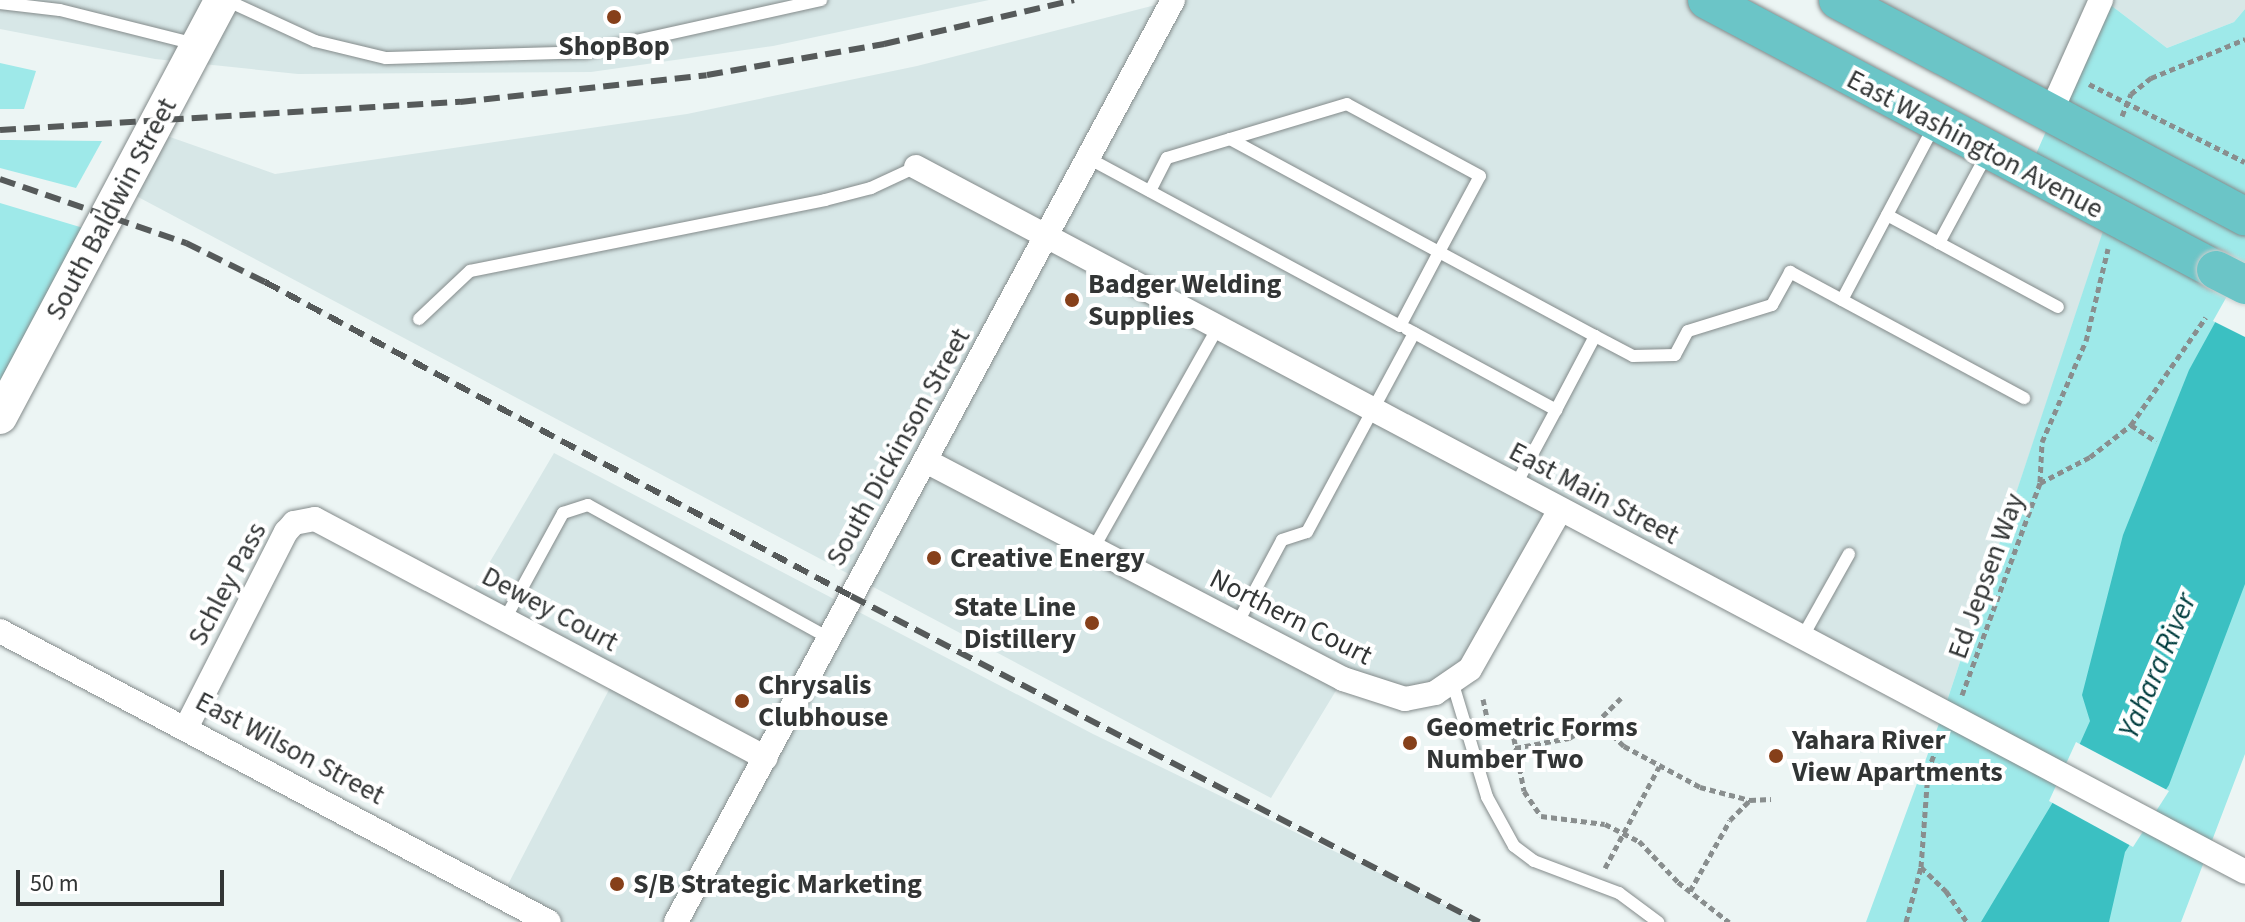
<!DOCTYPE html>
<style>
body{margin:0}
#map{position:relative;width:2245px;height:922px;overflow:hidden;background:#ecf5f4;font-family:"Source Sans 3",sans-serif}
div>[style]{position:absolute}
.built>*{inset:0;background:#d7e7e7}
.green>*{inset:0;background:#9ee9e9}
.water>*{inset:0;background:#3bc0c2}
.pier>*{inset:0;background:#ecf5f4}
.path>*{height:5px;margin-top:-2.5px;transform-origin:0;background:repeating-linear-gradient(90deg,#898e8e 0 6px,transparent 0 10px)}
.roads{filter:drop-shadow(0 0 2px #848b8b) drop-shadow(0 0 2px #848b8b)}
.lane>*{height:12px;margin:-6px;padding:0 6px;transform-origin:6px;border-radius:6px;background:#fff}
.street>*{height:24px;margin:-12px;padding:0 12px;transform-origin:12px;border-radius:12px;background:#fff}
.secondary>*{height:34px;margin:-17px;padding:0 17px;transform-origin:17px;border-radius:17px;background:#fff}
.primary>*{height:38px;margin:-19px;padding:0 19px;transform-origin:19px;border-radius:19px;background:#6bc5c7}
.rail>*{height:6px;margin-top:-3px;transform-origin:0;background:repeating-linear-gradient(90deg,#565a5a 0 16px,transparent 0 24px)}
.bridges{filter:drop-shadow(0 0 2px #cecfcf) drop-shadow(0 0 2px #cecfcf)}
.primary-bridge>*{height:38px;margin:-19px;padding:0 19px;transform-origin:19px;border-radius:19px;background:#6bc5c7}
.dots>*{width:22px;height:22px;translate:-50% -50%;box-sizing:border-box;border:4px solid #fff;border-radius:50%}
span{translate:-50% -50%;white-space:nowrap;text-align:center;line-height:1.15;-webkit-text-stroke:8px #fff;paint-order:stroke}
.poi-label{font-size:28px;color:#323535;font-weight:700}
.left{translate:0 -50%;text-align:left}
.right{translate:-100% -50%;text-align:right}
.street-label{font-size:28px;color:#323535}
.water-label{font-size:30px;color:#003d3e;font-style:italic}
.scale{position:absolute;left:16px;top:870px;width:208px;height:36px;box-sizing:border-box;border:4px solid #323535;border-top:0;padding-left:10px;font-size:24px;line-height:28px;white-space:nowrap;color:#323535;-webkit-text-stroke:6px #fff;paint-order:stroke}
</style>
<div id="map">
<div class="built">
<div style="clip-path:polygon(0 0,989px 0,773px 46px,591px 72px,298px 74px,155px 59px,0 29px)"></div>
<div style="clip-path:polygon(1175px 0,1707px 0,2109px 215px,1944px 710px,1560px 510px,1470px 669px,1435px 693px,1343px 679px,1271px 798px,123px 189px,153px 131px,275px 174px,687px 114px,917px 66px)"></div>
<div style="clip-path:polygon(1838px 0,2101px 0,2050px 114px)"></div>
<div style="clip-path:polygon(2104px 0,2245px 0,2245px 9px,2234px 22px,2167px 48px)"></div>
<div style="clip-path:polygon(554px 453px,1093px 734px,1480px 922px,549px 922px,502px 896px,615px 678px,468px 599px)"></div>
</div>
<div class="green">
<div style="clip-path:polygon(2104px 0,2167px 48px,2234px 22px,2245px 9px,2245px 754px,2181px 922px,1866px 922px,1944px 710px,2108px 216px,2028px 172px)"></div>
<div style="clip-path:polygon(0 63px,36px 71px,24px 109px,0 109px)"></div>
<div style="clip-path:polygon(0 140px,10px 140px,102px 141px,76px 188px,0 168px)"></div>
<div style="clip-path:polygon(0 203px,100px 233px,0 417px)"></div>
</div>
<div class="water">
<div style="clip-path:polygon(2245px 268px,2245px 584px,2169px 785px,2125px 852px,2109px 922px,1981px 922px,2056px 797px,2090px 721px,2082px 695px,2123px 535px,2189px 370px)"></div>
</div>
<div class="pier">
<div style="clip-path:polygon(2245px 264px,2245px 337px,2213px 321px)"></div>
<div style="clip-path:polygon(2076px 742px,2169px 791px,2133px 847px,2049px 801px)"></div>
</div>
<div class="path">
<div style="left:2089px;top:84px;width:174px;rotate:26.6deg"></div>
<div style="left:2122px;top:116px;width:24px;rotate:-68deg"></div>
<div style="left:2131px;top:94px;width:26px;rotate:-39deg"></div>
<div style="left:2151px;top:78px;width:102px;rotate:-22.5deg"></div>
<div style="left:2131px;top:425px;width:30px;rotate:33deg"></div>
<div style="left:2040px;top:482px;width:40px;rotate:-87.1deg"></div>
<div style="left:2042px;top:442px;width:110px;rotate:-66.5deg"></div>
<div style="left:2086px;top:341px;width:95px;rotate:-76.6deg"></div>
<div style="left:1962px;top:695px;width:226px;rotate:-69.8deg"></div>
<div style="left:2040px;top:483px;width:56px;rotate:-27.5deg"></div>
<div style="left:2090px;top:457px;width:52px;rotate:-38deg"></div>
<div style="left:2131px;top:425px;width:131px;rotate:-55.2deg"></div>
<div style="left:1621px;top:698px;width:33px;rotate:135deg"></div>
<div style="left:1598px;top:721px;width:36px;rotate:44deg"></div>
<div style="left:1624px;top:746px;width:86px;rotate:28.3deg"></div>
<div style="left:1700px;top:787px;width:52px;rotate:14.6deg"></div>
<div style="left:1483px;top:699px;width:35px;rotate:78deg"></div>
<div style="left:1490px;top:733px;width:23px;rotate:-13deg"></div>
<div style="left:1512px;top:728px;width:64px;rotate:79.2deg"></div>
<div style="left:1524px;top:791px;width:30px;rotate:56deg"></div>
<div style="left:1541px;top:816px;width:64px;rotate:7.1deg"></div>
<div style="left:1605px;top:824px;width:38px;rotate:27deg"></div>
<div style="left:1639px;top:841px;width:57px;rotate:46.4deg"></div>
<div style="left:1678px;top:882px;width:65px;rotate:38.1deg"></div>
<div style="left:1515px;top:748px;width:55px;rotate:-10.5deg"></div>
<div style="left:1569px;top:738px;width:34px;rotate:-30deg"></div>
<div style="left:1921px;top:867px;width:35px;rotate:44deg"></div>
<div style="left:1946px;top:891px;width:37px;rotate:56deg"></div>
<div style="left:1605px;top:868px;width:115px;rotate:-61.9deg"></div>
<div style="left:1690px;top:891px;width:81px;rotate:-60.6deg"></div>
<div style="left:1730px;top:820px;width:28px;rotate:-45deg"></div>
<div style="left:1750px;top:800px;width:21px;rotate:-3deg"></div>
<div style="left:1906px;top:922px;width:57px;rotate:-74.7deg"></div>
<div style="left:1921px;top:867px;width:96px;rotate:-85.8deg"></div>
<div style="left:1928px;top:771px;width:37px;rotate:-70deg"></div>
</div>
<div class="roads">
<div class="lane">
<div style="left:226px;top:0;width:98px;rotate:24.7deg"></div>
<div style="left:315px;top:41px;width:73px;rotate:13.5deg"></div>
<div style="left:386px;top:58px;width:200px;rotate:-1.7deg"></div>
<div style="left:586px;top:52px;width:241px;rotate:-12.5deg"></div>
<div style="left:0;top:3px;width:60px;rotate:6.7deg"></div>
<div style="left:60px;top:10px;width:139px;rotate:14.1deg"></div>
<div style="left:1088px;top:158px;width:354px;rotate:28.3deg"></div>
<div style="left:1400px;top:326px;width:84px;rotate:-62.2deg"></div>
<div style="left:1439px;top:252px;width:86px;rotate:-61.7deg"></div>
<div style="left:1480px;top:176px;width:151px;rotate:-151.6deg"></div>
<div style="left:1347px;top:104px;width:122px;rotate:163.3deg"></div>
<div style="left:1230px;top:139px;width:238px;rotate:28.4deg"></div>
<div style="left:1439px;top:252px;width:177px;rotate:28.3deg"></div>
<div style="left:1595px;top:336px;width:43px;rotate:27.8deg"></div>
<div style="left:1633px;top:356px;width:42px;rotate:-1.4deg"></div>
<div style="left:1675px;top:355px;width:27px;rotate:-62deg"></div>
<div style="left:1688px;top:331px;width:88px;rotate:-17.2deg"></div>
<div style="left:1772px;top:305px;width:38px;rotate:-61deg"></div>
<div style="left:1790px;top:272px;width:266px;rotate:28.3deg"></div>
<div style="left:1150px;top:191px;width:37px;rotate:-63deg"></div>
<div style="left:1167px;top:158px;width:66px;rotate:-16.8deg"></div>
<div style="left:1887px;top:215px;width:59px;rotate:28.3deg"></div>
<div style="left:1939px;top:243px;width:101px;rotate:-61.7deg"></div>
<div style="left:1939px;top:243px;width:135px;rotate:28.3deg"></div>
<div style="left:1842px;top:300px;width:197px;rotate:-62.1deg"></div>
<div style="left:419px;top:319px;width:70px;rotate:-43.3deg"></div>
<div style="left:470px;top:271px;width:362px;rotate:-11.3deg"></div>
<div style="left:825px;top:200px;width:48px;rotate:-14.6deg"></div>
<div style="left:871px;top:188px;width:50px;rotate:-25deg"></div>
<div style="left:1407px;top:329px;width:170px;rotate:28.5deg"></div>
<div style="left:1556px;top:410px;width:86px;rotate:118.3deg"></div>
<div style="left:1556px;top:410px;width:84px;rotate:-62.2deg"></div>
<div style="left:1093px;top:549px;width:255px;rotate:-60.6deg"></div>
<div style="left:505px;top:619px;width:121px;rotate:-61.3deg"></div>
<div style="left:563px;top:513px;width:26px;rotate:-18deg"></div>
<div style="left:588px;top:505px;width:275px;rotate:28.9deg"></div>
<div style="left:1237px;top:624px;width:95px;rotate:-61.8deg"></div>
<div style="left:1282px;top:540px;width:26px;rotate:-18deg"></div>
<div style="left:1307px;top:532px;width:226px;rotate:-61.7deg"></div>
<div style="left:1803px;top:636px;width:94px;rotate:-60.7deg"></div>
<div style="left:1452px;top:681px;width:121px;rotate:73.2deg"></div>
<div style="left:1487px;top:797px;width:56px;rotate:61.1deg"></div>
<div style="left:1514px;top:846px;width:25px;rotate:37deg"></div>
<div style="left:1534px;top:861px;width:91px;rotate:20.6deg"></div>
<div style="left:1619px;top:893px;width:49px;rotate:36.6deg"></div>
</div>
<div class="street">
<div style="left:2050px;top:114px;width:125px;rotate:-65.9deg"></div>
<div style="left:916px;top:167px;width:1504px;rotate:27.94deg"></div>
<div style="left:926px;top:461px;width:471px;rotate:27.6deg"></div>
<div style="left:1343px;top:679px;width:65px;rotate:17.9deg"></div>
<div style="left:1405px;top:699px;width:31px;rotate:-11deg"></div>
<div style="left:1435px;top:693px;width:42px;rotate:-34.4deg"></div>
<div style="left:1470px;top:669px;width:183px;rotate:-60.5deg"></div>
<div style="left:0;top:631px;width:621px;rotate:27.93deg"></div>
<div style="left:187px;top:726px;width:218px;rotate:-63deg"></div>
<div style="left:286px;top:532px;width:12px;rotate:-48deg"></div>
<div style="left:294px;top:523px;width:21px;rotate:-11deg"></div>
<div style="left:315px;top:519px;width:510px;rotate:27.92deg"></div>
<div style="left:676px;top:922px;width:1047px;rotate:-61.67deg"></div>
</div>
<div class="secondary">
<div style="left:0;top:417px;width:472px;rotate:-62deg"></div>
</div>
<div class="primary">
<div style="left:1707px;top:0;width:576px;rotate:27.94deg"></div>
<div style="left:1838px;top:0;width:461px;rotate:28deg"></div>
</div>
</div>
<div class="rail">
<div style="left:0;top:130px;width:461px;rotate:-3.5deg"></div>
<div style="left:460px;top:102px;width:248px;rotate:-6.2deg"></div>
<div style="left:707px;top:75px;width:180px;rotate:-9.9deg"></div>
<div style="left:884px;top:44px;width:195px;rotate:-13deg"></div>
<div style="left:0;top:179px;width:197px;rotate:19deg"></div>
<div style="left:186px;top:243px;width:88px;rotate:26.3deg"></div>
<div style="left:265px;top:282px;width:665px;rotate:28.18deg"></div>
<div style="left:851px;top:596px;width:708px;rotate:27.43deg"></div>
</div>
<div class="bridges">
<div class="primary-bridge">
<div style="left:2216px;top:270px;width:33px;rotate:27deg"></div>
</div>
</div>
<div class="dots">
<div style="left:614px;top:17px;background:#86401a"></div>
<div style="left:1072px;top:300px;background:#86401a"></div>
<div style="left:934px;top:558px;background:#86401a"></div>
<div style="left:1092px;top:623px;background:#86401a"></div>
<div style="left:742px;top:701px;background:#86401a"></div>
<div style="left:1410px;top:743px;background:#86401a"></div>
<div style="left:1776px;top:756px;background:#86401a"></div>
<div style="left:617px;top:884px;background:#86401a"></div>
</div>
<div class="poi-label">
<span style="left:614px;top:46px">ShopBop</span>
<span class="left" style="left:1088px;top:300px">Badger Welding<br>Supplies</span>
<span class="left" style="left:950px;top:558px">Creative Energy</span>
<span class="right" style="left:1076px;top:623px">State Line<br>Distillery</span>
<span class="left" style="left:758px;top:701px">Chrysalis<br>Clubhouse</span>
<span class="left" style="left:1426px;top:743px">Geometric Forms<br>Number Two</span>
<span class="left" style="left:1792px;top:756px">Yahara River<br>View Apartments</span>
<span class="left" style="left:633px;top:884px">S/B Strategic Marketing</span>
</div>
<div class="street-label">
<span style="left:1975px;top:144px;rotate:28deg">East Washington Avenue</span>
<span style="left:111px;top:209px;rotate:-62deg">South Baldwin Street</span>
<span style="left:898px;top:447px;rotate:-61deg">South Dickinson Street</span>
<span style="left:1594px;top:493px;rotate:28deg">East Main Street</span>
<span style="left:1986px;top:576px;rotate:-70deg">Ed Jepsen Way</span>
<span style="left:227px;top:584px;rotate:-62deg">Schley Pass</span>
<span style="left:550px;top:609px;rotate:28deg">Dewey Court</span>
<span style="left:1291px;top:617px;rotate:27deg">Northern Court</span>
<span style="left:290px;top:748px;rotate:28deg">East Wilson Street</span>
</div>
<div class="water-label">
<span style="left:2158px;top:666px;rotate:-67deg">Yahara River</span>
</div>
<div class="scale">50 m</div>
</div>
